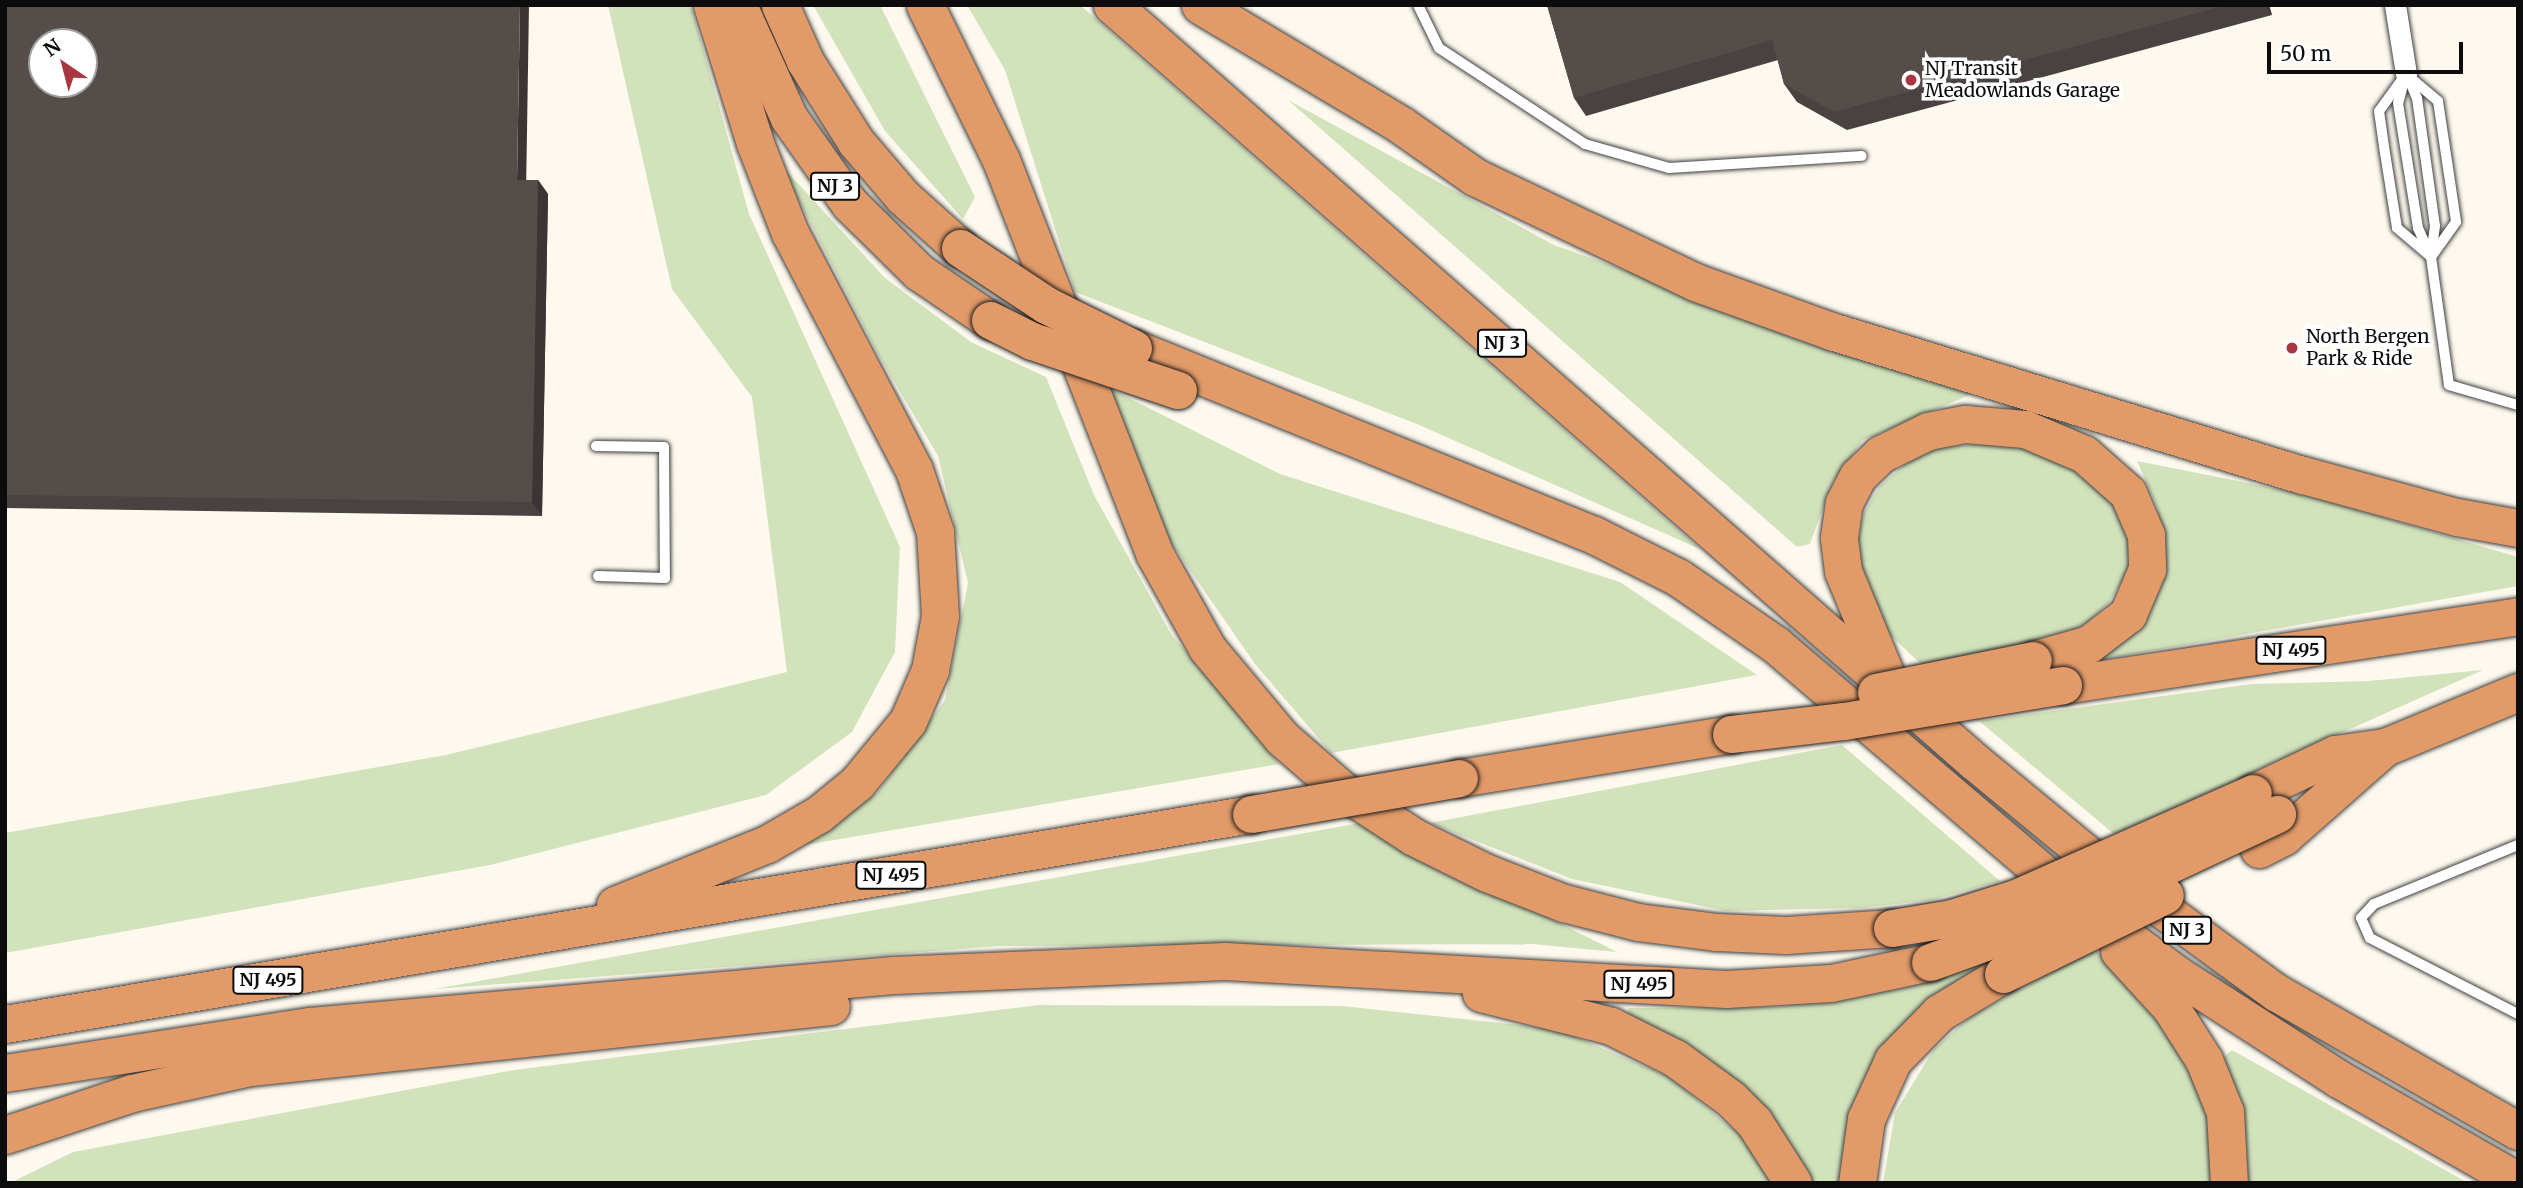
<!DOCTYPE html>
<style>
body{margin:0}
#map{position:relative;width:2523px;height:1188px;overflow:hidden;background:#fdf9ee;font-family:Merriweather,serif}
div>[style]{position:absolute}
.green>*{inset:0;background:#d2e3bc}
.roads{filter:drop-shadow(0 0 2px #3f3f3f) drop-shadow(0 0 2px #3f3f3f)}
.service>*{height:10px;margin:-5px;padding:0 5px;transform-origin:5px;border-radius:5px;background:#fff}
.minor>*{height:21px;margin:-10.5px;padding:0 10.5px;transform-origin:10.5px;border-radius:10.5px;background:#fff}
.motorway>*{height:37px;margin:-18.5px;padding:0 18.5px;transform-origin:18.5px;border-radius:18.5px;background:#e19a68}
.bridges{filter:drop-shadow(0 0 2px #1d1d1d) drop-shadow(0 0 2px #1d1d1d)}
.motorway-bridge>*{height:37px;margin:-18.5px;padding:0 18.5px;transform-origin:18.5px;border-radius:18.5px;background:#e19a68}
.wall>*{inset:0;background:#484240}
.shaded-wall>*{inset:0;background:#3b3634}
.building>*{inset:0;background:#544d4a}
.dots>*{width:19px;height:19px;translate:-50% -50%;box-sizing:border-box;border:4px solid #fff;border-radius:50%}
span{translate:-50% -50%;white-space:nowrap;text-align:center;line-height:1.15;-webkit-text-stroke:7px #fff;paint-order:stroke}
.shield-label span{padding:2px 5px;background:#fff;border:2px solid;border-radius:5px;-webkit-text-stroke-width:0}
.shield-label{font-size:18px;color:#0c0c0c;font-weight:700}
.poi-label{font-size:19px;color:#0c0c0c}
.left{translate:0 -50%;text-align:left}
.frame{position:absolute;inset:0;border:7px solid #0c0c0c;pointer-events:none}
.north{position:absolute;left:28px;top:28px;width:70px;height:70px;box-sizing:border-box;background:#fff;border:2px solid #9e9e9e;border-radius:50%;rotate:325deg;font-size:19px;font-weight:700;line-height:28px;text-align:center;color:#0c0c0c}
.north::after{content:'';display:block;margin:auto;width:24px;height:32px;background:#a93742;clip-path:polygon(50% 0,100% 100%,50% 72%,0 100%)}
.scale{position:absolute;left:2267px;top:42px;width:196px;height:32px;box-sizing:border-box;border:4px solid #0c0c0c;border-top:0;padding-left:9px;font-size:21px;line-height:24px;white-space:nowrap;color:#0c0c0c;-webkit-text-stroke:5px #fff;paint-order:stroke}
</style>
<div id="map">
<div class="green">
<div style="clip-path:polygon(608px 5px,691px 5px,749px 214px,900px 547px,895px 652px,852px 732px,766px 795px,490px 865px,5px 953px,5px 833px,446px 755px,787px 672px,752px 397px,672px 289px)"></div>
<div style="clip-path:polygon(813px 5px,880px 5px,975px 197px,963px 219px,885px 131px)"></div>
<div style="clip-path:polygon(967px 5px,1080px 5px,1700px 549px,1417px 424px,1075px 292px,1005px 70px)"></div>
<div style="clip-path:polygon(1288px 100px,1554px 245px,1972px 394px,1863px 440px,1832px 483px,1810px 544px,1797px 547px)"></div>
<div style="clip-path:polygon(780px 164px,885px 278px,971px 342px,1046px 377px,1094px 495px,1171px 634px,1280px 764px,799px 846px,877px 793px,945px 700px,968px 583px,938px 456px,878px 354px)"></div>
<div style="clip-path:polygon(1099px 383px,1280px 474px,1620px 582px,1757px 675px,1331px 753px,1255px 664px,1165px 534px)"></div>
<div style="clip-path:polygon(1998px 443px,2027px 446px,2057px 457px,2101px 487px,2126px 521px,2131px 550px,2127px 573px,2109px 602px,2087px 623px,2047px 644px,1922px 665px,1890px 635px,1871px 601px,1856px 549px,1864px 513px,1880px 486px,1917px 454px,1940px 447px)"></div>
<div style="clip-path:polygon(2137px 461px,2303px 494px,2518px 557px,2518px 586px,2083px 663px,2133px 633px,2151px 610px,2161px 586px,2158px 509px)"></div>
<div style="clip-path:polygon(2483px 670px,2114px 834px,1979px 721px,2252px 684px,2369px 681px)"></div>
<div style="clip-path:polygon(1842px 745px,2000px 881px,1931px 900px,1861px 908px,1726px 911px,1572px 879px,1430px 823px)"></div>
<div style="clip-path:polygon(1360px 823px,1617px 952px,1532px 944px,1000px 946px,434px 989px)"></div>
<div style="clip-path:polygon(2095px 949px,2173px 1034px,2206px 1103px,2212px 1183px,1883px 1183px,1895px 1113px,1934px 1049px,1971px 1016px)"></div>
<div style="clip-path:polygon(1988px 962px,1895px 1033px,1864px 1079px,1852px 1110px,1841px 1183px,1806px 1183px,1626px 1016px,1629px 1008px,1778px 1007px,1860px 994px)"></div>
<div style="clip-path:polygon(1039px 1005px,1342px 1006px,1557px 1029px,1669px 1077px,1755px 1147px,1775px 1183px,10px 1183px,73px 1152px,514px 1070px)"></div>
<div style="clip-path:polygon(2232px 1050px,2468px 1183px,2244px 1183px,2222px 1058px)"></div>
</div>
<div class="roads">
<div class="service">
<div style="left:1418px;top:5px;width:48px;rotate:64deg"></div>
<div style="left:1439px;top:48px;width:175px;rotate:33.3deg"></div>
<div style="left:1585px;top:144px;width:87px;rotate:15.9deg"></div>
<div style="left:1669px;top:168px;width:193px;rotate:-3.6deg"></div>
<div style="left:2406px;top:74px;width:30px;rotate:105deg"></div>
<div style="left:2398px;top:103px;width:127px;rotate:80.9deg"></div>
<div style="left:2418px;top:228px;width:32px;rotate:66deg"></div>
<div style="left:2431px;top:257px;width:129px;rotate:82deg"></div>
<div style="left:2449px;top:385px;width:72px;rotate:16.2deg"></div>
<div style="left:2406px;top:74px;width:42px;rotate:40.2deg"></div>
<div style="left:2438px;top:101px;width:122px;rotate:81.5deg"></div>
<div style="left:2456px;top:222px;width:43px;rotate:125.5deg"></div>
<div style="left:2408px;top:77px;width:23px;rotate:67deg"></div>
<div style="left:2417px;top:98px;width:129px;rotate:82deg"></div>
<div style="left:2435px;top:226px;width:28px;rotate:98deg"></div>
<div style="left:2401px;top:81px;width:37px;rotate:126deg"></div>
<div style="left:2379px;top:111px;width:42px;rotate:81.9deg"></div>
<div style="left:2385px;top:153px;width:76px;rotate:80.9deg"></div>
<div style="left:2397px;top:228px;width:42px;rotate:40.2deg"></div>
<div style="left:596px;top:446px;width:68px;rotate:0.8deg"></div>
<div style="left:664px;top:447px;width:131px;rotate:89.6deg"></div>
<div style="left:665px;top:578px;width:67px;rotate:-178.3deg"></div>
<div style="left:2518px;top:845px;width:156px;rotate:157.7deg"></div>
<div style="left:2374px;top:904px;width:19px;rotate:133deg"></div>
<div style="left:2361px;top:918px;width:22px;rotate:66deg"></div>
<div style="left:2370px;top:938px;width:166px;rotate:27.2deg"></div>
</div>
<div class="minor">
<div style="left:2395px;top:5px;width:70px;rotate:80.9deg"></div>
</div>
<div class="motorway">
<div style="left:738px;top:5px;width:124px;rotate:65.7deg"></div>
<div style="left:789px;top:118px;width:105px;rotate:54.7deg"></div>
<div style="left:850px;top:204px;width:97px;rotate:44.6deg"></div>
<div style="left:919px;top:272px;width:86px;rotate:34.1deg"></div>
<div style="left:780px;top:5px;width:61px;rotate:65.9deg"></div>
<div style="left:805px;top:61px;width:96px;rotate:57.8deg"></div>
<div style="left:856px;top:142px;width:72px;rotate:49.5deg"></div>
<div style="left:903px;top:197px;width:76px;rotate:41.8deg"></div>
<div style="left:925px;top:5px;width:173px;rotate:63.9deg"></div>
<div style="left:1001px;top:160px;width:422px;rotate:68.7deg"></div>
<div style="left:1154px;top:553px;width:109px;rotate:60.8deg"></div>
<div style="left:1207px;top:648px;width:117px;rotate:50.2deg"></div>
<div style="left:1282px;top:738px;width:79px;rotate:40.9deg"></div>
<div style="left:1342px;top:790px;width:86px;rotate:33.1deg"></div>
<div style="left:1414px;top:837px;width:81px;rotate:26.3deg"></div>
<div style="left:1487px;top:873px;width:83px;rotate:21.3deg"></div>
<div style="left:1564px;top:903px;width:76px;rotate:14.4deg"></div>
<div style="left:1638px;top:922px;width:80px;rotate:7.2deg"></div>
<div style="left:1717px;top:932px;width:69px;rotate:2.5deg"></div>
<div style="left:1786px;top:935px;width:106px;rotate:-3.8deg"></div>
<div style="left:1112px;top:5px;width:1148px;rotate:41.26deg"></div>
<div style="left:1975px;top:762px;width:141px;rotate:39.5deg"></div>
<div style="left:2084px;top:852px;width:239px;rotate:36.2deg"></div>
<div style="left:2277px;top:993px;width:278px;rotate:29.8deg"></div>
<div style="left:1200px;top:5px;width:234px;rotate:30.8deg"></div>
<div style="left:1401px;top:125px;width:90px;rotate:35.1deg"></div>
<div style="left:1475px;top:177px;width:244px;rotate:25.5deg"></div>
<div style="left:1695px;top:282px;width:145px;rotate:19.8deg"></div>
<div style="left:1831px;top:331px;width:493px;rotate:17deg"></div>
<div style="left:2303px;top:475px;width:160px;rotate:15.3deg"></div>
<div style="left:2457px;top:517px;width:62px;rotate:10.2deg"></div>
<div style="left:1133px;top:348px;width:497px;rotate:22.1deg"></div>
<div style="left:1594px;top:535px;width:95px;rotate:26.8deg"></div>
<div style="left:1679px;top:578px;width:118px;rotate:34.6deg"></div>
<div style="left:1776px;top:645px;width:379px;rotate:40.5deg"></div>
<div style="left:2064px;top:891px;width:139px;rotate:36.5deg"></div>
<div style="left:2176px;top:974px;width:194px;rotate:32.8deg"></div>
<div style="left:2339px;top:1079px;width:206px;rotate:29.7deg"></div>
<div style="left:1885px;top:673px;width:110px;rotate:-112.4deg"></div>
<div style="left:1843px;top:571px;width:34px;rotate:-97deg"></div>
<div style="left:1839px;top:537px;width:34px;rotate:-82deg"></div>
<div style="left:1844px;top:503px;width:30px;rotate:-63deg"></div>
<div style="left:1858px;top:476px;width:32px;rotate:-44deg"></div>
<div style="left:1881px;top:454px;width:52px;rotate:-26.1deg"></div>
<div style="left:1928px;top:431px;width:38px;rotate:-11deg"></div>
<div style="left:1965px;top:424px;width:60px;rotate:4.8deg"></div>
<div style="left:2025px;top:429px;width:64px;rotate:23deg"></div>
<div style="left:2084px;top:454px;width:59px;rotate:41.6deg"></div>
<div style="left:2128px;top:493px;width:46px;rotate:66.8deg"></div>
<div style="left:2146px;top:535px;width:34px;rotate:88deg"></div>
<div style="left:2147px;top:569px;width:49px;rotate:112.9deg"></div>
<div style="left:2128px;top:614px;width:49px;rotate:142.4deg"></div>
<div style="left:2089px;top:644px;width:58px;rotate:164.1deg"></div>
<div style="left:2063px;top:685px;width:460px;rotate:-8.6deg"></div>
<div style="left:1459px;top:778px;width:276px;rotate:-9.2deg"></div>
<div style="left:2253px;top:793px;width:91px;rotate:-25.4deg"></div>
<div style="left:2335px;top:754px;width:50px;rotate:-8deg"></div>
<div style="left:2385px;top:747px;width:144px;rotate:-22.5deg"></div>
<div style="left:2259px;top:849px;width:28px;rotate:-27deg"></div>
<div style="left:2284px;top:836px;width:135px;rotate:-41.4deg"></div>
<div style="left:615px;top:905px;width:164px;rotate:-21.9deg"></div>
<div style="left:767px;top:844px;width:60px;rotate:-30deg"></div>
<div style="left:819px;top:814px;width:49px;rotate:-39.2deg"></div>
<div style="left:857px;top:783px;width:80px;rotate:-50.6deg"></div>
<div style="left:908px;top:721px;width:56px;rotate:-66.7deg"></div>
<div style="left:930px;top:670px;width:55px;rotate:-79.5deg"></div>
<div style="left:940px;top:616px;width:84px;rotate:-93.4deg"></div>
<div style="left:935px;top:532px;width:65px;rotate:-108.7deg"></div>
<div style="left:914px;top:470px;width:267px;rotate:-117.6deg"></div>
<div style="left:790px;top:233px;width:97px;rotate:-111.3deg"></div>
<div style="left:755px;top:143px;width:145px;rotate:-107.3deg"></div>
<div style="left:2119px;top:951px;width:77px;rotate:47.6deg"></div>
<div style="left:2171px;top:1008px;width:62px;rotate:57.6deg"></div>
<div style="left:2204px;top:1060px;width:56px;rotate:68deg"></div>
<div style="left:2225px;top:1112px;width:71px;rotate:86.8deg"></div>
<div style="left:1481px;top:993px;width:134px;rotate:14.2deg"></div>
<div style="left:1611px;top:1026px;width:72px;rotate:26.6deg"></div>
<div style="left:1675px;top:1058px;width:69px;rotate:36.2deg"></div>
<div style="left:1731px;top:1099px;width:33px;rotate:45deg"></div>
<div style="left:1754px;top:1122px;width:72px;rotate:57.4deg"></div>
<div style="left:5px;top:1024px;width:1264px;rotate:-9.57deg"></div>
<div style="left:5px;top:1073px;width:309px;rotate:-8.8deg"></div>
<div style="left:310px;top:1026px;width:585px;rotate:-5deg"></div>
<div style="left:893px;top:975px;width:332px;rotate:-2.4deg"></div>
<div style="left:1225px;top:961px;width:502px;rotate:3.2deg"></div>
<div style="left:1726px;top:989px;width:105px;rotate:-3.3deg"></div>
<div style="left:1831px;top:983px;width:101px;rotate:-12deg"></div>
<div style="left:5px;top:1135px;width:134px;rotate:-18.3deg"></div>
<div style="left:132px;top:1093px;width:121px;rotate:-12.4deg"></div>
<div style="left:250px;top:1067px;width:584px;rotate:-5.99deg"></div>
<div style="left:1857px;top:1183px;width:65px;rotate:-82deg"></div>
<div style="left:1866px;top:1119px;width:65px;rotate:-65.4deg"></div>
<div style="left:1893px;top:1060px;width:66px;rotate:-45.6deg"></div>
<div style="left:1939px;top:1013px;width:75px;rotate:-31.4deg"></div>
</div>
</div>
<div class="bridges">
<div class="motorway-bridge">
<div style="left:960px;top:248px;width:103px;rotate:33.5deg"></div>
<div style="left:1046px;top:305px;width:97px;rotate:26.3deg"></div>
<div style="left:990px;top:320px;width:47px;rotate:26.6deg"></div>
<div style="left:1032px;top:341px;width:154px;rotate:18.6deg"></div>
<div style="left:1876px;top:692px;width:160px;rotate:-11.5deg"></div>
<div style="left:1731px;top:734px;width:114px;rotate:-6.6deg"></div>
<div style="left:1844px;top:721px;width:222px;rotate:-9.3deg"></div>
<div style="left:1251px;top:814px;width:211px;rotate:-9.8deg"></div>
<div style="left:1892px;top:928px;width:61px;rotate:-9.5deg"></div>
<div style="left:1952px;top:918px;width:67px;rotate:-17.4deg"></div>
<div style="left:2016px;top:898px;width:259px;rotate:-23.9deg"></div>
<div style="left:1930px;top:962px;width:147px;rotate:-19.9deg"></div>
<div style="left:2068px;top:912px;width:231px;rotate:-25.1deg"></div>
<div style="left:2003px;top:974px;width:180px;rotate:-26deg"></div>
</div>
</div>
<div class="wall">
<div style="clip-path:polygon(5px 5px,527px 180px,538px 180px,548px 194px,542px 516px,5px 508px)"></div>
<div style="clip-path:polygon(1547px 5px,2269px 5px,2272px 15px,1847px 130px,1797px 102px,1784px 84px,1778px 60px,1586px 116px,1574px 98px)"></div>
</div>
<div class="shaded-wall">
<div style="clip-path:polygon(520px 5px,529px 5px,526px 194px,517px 180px)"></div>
<div style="clip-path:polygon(2265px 5px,2269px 5px,2272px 15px)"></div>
<div style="clip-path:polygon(538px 180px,548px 194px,542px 516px,532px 502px)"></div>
</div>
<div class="building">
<div style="clip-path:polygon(evenodd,5px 5px,520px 5px,517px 180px,538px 180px,532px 502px,5px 495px,5px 5px,42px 42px,84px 42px,84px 84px,42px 84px,42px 42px)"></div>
<div style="clip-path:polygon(1547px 5px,2227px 5px,1834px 112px,1784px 84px,1772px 40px,1574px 98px)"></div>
</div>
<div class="dots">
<div style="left:1911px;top:80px;background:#a93742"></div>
<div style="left:2292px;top:348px;background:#a93742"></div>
</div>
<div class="shield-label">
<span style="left:835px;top:186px">NJ 3</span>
<span style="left:1502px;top:343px">NJ 3</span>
<span style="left:2291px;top:650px">NJ 495</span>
<span style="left:891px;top:875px">NJ 495</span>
<span style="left:2187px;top:930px">NJ 3</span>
<span style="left:268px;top:980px">NJ 495</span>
<span style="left:1639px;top:984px">NJ 495</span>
</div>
<div class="poi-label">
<span class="left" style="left:1925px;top:80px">NJ Transit<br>Meadowlands Garage</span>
<span class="left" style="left:2306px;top:348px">North Bergen<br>Park &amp; Ride</span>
</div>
<div class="frame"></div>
<div class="north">N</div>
<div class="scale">50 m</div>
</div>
